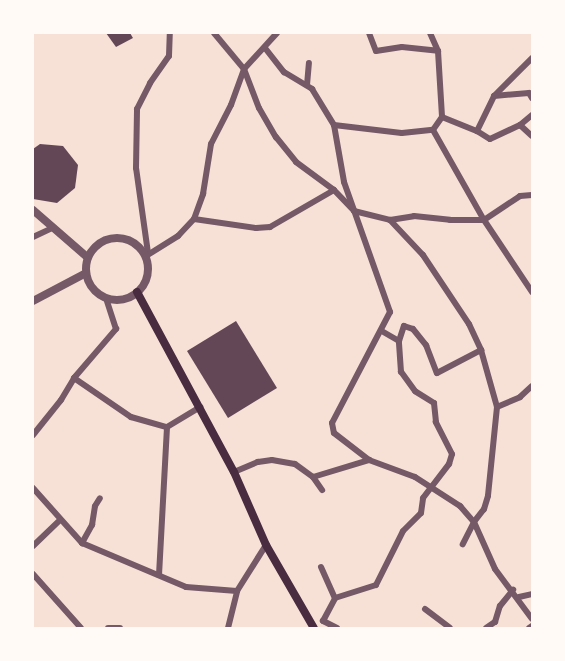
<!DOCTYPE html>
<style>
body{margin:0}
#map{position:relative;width:565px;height:661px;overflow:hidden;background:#f7e1d7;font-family:"IBM Plex Sans",sans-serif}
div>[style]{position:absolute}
.building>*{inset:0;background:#644757}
.minor>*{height:6px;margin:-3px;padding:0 3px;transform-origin:3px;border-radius:3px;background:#755966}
.tertiary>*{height:8px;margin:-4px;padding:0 4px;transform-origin:4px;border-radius:4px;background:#755966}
.tertiary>.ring{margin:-4px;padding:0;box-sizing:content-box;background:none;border:8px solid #755966;border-radius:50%}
.secondary>*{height:8px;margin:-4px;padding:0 4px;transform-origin:4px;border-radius:4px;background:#4a2c40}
span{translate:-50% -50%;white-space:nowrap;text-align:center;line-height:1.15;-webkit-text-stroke:4.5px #fffaf5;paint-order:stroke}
.frame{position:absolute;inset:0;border:34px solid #fffaf5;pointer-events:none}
</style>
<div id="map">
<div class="building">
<div style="clip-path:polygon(106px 33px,130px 33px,133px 38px,116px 47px)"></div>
<div style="clip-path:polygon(40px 144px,63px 146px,78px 165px,75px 188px,57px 203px,33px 199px,33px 149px)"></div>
<div style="clip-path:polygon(236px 321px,277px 388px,228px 418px,187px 351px)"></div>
</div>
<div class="minor">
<div style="left:214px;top:33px;width:47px;rotate:50.2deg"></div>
<div style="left:244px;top:69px;width:42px;rotate:69deg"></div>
<div style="left:259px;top:108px;width:34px;rotate:60deg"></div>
<div style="left:276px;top:137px;width:32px;rotate:51deg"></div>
<div style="left:296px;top:162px;width:47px;rotate:36.4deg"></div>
<div style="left:334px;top:190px;width:29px;rotate:46deg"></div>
<div style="left:354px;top:211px;width:37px;rotate:14deg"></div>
<div style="left:390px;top:220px;width:24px;rotate:-9deg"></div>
<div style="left:414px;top:216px;width:36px;rotate:6deg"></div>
<div style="left:450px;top:220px;width:34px"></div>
<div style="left:484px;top:220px;width:43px;rotate:-33.7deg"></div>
<div style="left:520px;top:196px;width:12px;rotate:-5deg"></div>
<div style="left:369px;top:33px;width:19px;rotate:69deg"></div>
<div style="left:376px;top:51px;width:26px;rotate:-9deg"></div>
<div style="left:402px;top:47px;width:36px;rotate:6deg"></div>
<div style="left:430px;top:33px;width:20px;rotate:66deg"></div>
<div style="left:438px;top:51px;width:66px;rotate:86.5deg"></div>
<div style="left:442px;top:117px;width:16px;rotate:125deg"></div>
<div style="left:433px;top:130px;width:103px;rotate:60.5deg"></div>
<div style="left:484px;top:220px;width:87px;rotate:56.3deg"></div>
<div style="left:265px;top:48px;width:31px;rotate:52deg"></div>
<div style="left:284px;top:72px;width:33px;rotate:31deg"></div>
<div style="left:312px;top:89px;width:42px;rotate:58.6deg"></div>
<div style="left:334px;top:125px;width:58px;rotate:80deg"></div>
<div style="left:344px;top:182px;width:138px;rotate:70.5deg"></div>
<div style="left:390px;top:312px;width:125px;rotate:117.6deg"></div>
<div style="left:332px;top:423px;width:10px;rotate:79deg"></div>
<div style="left:334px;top:433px;width:44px;rotate:37.6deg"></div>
<div style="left:369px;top:460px;width:49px;rotate:20.3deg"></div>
<div style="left:415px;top:477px;width:54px;rotate:32.8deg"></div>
<div style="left:460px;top:506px;width:21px;rotate:49deg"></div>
<div style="left:474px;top:522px;width:51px;rotate:65.9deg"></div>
<div style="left:495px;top:569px;width:62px;rotate:53.5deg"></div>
<div style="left:307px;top:85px;width:22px;rotate:-85deg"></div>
<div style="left:494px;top:96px;width:35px;rotate:-5deg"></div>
<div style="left:529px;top:93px;width:6px;rotate:59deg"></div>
<div style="left:532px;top:115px;width:16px;rotate:140deg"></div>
<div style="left:520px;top:125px;width:16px;rotate:43deg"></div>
<div style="left:442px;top:117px;width:38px;rotate:22deg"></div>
<div style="left:477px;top:131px;width:39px;rotate:-64deg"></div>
<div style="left:494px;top:96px;width:54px;rotate:-45deg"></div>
<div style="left:334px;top:125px;width:68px;rotate:6.7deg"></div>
<div style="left:402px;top:133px;width:31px;rotate:-6deg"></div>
<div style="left:477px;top:131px;width:15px;rotate:32deg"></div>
<div style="left:490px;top:139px;width:33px;rotate:-25deg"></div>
<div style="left:194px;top:219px;width:63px;rotate:8.3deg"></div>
<div style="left:256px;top:228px;width:14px;rotate:-4deg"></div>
<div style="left:270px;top:227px;width:74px;rotate:-30deg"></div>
<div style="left:390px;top:220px;width:48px;rotate:46.7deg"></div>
<div style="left:423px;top:255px;width:83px;rotate:56.3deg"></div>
<div style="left:469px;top:324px;width:29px;rotate:65deg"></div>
<div style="left:481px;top:350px;width:59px;rotate:74.3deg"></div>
<div style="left:497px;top:407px;width:89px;rotate:95.8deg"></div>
<div style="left:488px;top:496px;width:14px;rotate:107deg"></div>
<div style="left:484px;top:509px;width:16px;rotate:128deg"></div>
<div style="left:474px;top:522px;width:25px;rotate:117deg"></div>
<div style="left:33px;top:237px;width:21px;rotate:-25deg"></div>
<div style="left:148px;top:253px;width:86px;rotate:-98deg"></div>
<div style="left:136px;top:168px;width:59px;rotate:-89deg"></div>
<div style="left:137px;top:109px;width:29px;rotate:-63deg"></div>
<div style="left:150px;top:83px;width:33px;rotate:-55deg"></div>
<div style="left:169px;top:56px;width:23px;rotate:-88deg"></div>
<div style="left:146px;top:256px;width:38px;rotate:-32deg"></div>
<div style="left:178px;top:236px;width:23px;rotate:-47deg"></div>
<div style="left:194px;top:219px;width:27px;rotate:-70deg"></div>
<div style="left:203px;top:194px;width:51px;rotate:-80.9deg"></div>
<div style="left:211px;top:144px;width:44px;rotate:-62.9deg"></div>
<div style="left:231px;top:105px;width:38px;rotate:-70deg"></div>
<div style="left:244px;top:69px;width:49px;rotate:-47.5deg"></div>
<div style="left:399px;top:341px;width:16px;rotate:-72deg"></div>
<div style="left:404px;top:326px;width:9px;rotate:18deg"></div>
<div style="left:413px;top:329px;width:21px;rotate:51deg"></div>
<div style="left:426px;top:345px;width:30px;rotate:69deg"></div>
<div style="left:437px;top:373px;width:50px;rotate:-27.6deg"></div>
<div style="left:74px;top:378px;width:69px;rotate:34.4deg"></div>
<div style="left:131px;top:417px;width:37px;rotate:16deg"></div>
<div style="left:167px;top:427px;width:39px;rotate:-31deg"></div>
<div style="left:497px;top:407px;width:25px;rotate:-23deg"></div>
<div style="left:520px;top:397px;width:16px;rotate:-43deg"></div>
<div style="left:33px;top:435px;width:45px;rotate:-51.3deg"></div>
<div style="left:61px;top:400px;width:26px;rotate:-59deg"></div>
<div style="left:74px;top:378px;width:65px;rotate:-49.4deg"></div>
<div style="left:116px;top:329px;width:33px;rotate:-108deg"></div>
<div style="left:234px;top:472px;width:26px;rotate:-23deg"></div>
<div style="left:258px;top:462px;width:14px;rotate:-8deg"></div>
<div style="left:272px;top:460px;width:23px;rotate:10deg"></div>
<div style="left:295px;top:464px;width:22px;rotate:36deg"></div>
<div style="left:313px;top:477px;width:16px;rotate:55deg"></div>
<div style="left:313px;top:477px;width:59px;rotate:-16.9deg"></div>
<div style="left:33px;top:488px;width:74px;rotate:48.3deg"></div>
<div style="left:82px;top:543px;width:113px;rotate:22.9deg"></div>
<div style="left:186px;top:587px;width:51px;rotate:4.5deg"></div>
<div style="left:237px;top:591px;width:54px;rotate:-57.8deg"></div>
<div style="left:82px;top:543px;width:21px;rotate:-61deg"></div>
<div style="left:92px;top:525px;width:19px;rotate:-81deg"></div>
<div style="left:95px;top:506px;width:9px;rotate:-58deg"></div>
<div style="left:33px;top:546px;width:37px;rotate:-44deg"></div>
<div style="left:321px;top:567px;width:34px;rotate:66deg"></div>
<div style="left:33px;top:574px;width:72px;rotate:48.4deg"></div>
<div style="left:159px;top:575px;width:148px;rotate:-86.9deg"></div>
<div style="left:519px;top:597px;width:13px;rotate:-13deg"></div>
<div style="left:425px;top:609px;width:31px;rotate:37deg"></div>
<div style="left:108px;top:628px;width:12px"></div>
<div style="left:228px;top:628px;width:38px;rotate:-76deg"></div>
<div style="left:337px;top:628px;width:16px;rotate:-153deg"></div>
<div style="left:323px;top:621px;width:26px;rotate:-62deg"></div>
<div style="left:335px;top:598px;width:43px;rotate:-17.6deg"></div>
<div style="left:376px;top:585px;width:60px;rotate:-63.4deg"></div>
<div style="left:403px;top:531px;width:25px;rotate:-45deg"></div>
<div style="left:421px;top:513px;width:15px;rotate:-82deg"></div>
<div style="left:423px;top:498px;width:43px;rotate:-52.6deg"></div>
<div style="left:449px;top:464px;width:10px;rotate:-73deg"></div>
<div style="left:452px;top:454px;width:36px;rotate:-117deg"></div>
<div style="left:436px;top:422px;width:19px;rotate:-96deg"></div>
<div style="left:434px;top:403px;width:22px;rotate:-148deg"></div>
<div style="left:415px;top:391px;width:24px;rotate:-126deg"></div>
<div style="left:401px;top:372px;width:31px;rotate:-94deg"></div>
<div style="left:399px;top:341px;width:20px;rotate:-150deg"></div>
<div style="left:486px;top:628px;width:11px;rotate:-34deg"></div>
<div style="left:495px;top:622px;width:17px;rotate:-73deg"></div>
<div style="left:500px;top:606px;width:21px;rotate:-51deg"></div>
<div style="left:529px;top:628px;width:4px;rotate:-34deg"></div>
</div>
<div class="tertiary">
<div style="left:33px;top:210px;width:72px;rotate:41deg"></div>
<div class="ring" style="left:86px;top:238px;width:54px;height:54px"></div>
<div style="left:33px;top:301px;width:60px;rotate:-27.8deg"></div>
</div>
<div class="secondary">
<div style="left:137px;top:292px;width:204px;rotate:61.7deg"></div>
<div style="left:234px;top:472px;width:80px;rotate:66.3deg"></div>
<div style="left:266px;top:545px;width:96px;rotate:60deg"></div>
</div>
<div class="frame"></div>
</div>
